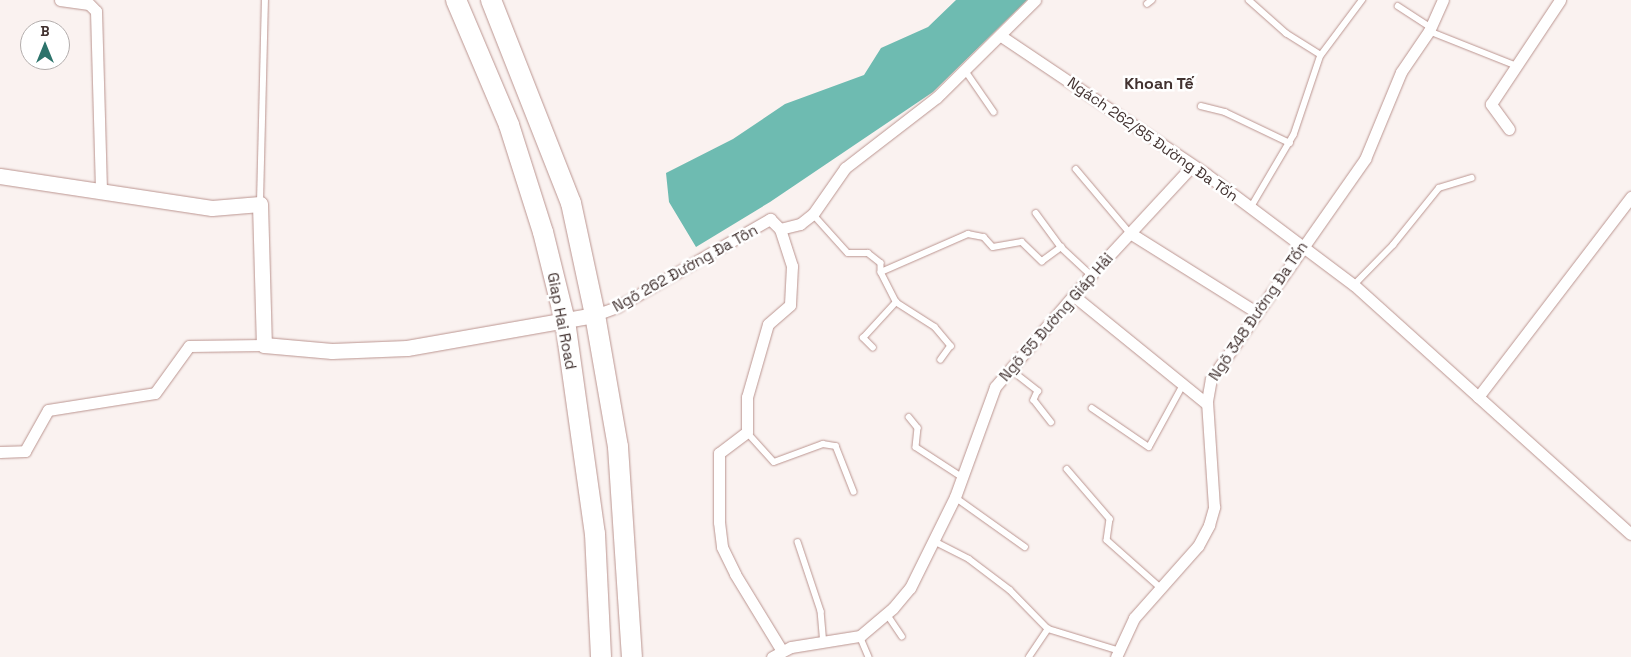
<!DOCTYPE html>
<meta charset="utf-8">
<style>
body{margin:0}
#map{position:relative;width:1631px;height:657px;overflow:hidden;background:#faf2f0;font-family:"Space Grotesk",sans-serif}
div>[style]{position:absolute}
.water>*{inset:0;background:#6ebbb1}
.roads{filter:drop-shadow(0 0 1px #bb9590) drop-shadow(0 0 1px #bb9590)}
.service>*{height:5.5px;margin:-2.75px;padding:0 2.75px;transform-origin:2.75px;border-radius:2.75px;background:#fff}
.minor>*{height:11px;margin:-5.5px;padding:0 5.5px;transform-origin:5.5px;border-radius:5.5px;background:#fff}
.tertiary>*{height:15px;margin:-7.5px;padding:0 7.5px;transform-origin:7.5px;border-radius:7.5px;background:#fff}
.trunk>*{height:20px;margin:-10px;padding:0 10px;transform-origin:10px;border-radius:10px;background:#fff}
span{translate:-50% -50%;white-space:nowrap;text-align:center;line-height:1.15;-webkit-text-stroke:5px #fff;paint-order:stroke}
.street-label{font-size:15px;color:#423230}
.neighbourhood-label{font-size:16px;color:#423230;font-weight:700}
.north{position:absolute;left:20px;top:20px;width:50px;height:50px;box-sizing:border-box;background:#fff;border:1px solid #b3adac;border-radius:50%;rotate:0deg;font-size:14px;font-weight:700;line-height:20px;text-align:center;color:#423230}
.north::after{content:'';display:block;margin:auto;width:18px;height:22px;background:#2c736b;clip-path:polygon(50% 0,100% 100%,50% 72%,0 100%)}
</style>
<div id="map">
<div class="water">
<div style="clip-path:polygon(956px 0,1027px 0,933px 92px,770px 202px,696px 247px,669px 202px,666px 173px,733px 139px,785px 104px,864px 75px,881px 48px,928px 27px)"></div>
</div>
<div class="roads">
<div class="service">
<div style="left:1249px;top:0;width:50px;rotate:41.7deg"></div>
<div style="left:1286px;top:33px;width:41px;rotate:32.2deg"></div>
<div style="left:1321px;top:55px;width:84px;rotate:108.6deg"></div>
<div style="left:1294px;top:135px;width:85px;rotate:120.5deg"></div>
<div style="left:1147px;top:4px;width:6px;rotate:-39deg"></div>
<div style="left:1398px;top:6px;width:38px;rotate:33deg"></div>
<div style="left:1429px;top:31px;width:95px;rotate:21.7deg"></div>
<div style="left:1321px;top:55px;width:69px;rotate:-53.3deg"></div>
<div style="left:965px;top:70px;width:51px;rotate:55.4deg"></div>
<div style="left:1201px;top:106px;width:25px;rotate:14deg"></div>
<div style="left:1225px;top:112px;width:72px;rotate:25.5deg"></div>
<div style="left:1076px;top:169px;width:84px;rotate:49.8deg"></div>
<div style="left:260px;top:202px;width:202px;rotate:-88.6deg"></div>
<div style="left:1036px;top:213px;width:42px;rotate:53.7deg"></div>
<div style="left:1061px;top:247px;width:41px;rotate:43deg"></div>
<div style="left:813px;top:214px;width:52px;rotate:48.1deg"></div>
<div style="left:848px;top:253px;width:20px"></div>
<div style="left:868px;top:253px;width:16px;rotate:38deg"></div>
<div style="left:881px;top:263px;width:9px;rotate:90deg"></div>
<div style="left:881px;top:272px;width:34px;rotate:63deg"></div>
<div style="left:896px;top:302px;width:46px;rotate:32.7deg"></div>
<div style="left:935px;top:327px;width:25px;rotate:50deg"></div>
<div style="left:951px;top:346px;width:17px;rotate:126deg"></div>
<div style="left:881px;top:272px;width:95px;rotate:-23.6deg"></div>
<div style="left:968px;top:234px;width:16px;rotate:11deg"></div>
<div style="left:984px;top:237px;width:13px;rotate:48deg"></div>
<div style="left:993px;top:247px;width:29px;rotate:-10deg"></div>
<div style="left:1022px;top:242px;width:28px;rotate:44deg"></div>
<div style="left:1042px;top:261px;width:24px;rotate:-36deg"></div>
<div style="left:1354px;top:285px;width:56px;rotate:-45.7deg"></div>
<div style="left:1393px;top:245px;width:73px;rotate:-51.1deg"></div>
<div style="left:1439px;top:188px;width:34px;rotate:-17deg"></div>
<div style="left:873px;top:348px;width:14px;rotate:-135deg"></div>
<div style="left:863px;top:338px;width:49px;rotate:-47.5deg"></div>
<div style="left:1010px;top:369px;width:36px;rotate:38deg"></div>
<div style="left:1038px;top:391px;width:10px;rotate:114deg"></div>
<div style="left:1034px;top:400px;width:28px;rotate:52deg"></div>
<div style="left:1092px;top:408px;width:69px;rotate:34.4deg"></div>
<div style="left:1149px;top:447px;width:71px;rotate:-61.3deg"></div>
<div style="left:909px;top:417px;width:14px;rotate:51deg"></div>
<div style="left:918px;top:428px;width:19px;rotate:96deg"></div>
<div style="left:916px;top:447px;width:55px;rotate:33.1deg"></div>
<div style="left:747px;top:432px;width:40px;rotate:48deg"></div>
<div style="left:774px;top:462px;width:52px;rotate:-20.2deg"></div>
<div style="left:823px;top:444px;width:13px;rotate:9deg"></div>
<div style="left:836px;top:446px;width:49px;rotate:68.6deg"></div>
<div style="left:1067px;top:469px;width:66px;rotate:49.3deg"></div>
<div style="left:1110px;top:519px;width:21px;rotate:98deg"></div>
<div style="left:1107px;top:540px;width:71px;rotate:41.6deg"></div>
<div style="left:955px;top:497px;width:86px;rotate:35.5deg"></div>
<div style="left:934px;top:541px;width:39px;rotate:27deg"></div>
<div style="left:969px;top:559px;width:51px;rotate:37.1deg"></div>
<div style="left:1010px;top:590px;width:54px;rotate:45.7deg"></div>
<div style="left:1048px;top:629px;width:72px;rotate:16.9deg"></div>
<div style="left:798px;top:542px;width:73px;rotate:71.6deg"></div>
<div style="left:821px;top:611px;width:32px;rotate:85deg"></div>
<div style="left:887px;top:614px;width:27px;rotate:56deg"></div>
<div style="left:860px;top:636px;width:23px;rotate:67deg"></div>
<div style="left:1029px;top:657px;width:34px;rotate:-56deg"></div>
</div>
<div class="minor">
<div style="left:60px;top:0;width:29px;rotate:8deg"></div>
<div style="left:89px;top:4px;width:10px;rotate:45deg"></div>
<div style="left:96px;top:11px;width:178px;rotate:88.4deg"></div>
<div style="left:1001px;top:36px;width:247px;rotate:33.9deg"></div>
<div style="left:1206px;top:174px;width:185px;rotate:36.9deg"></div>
<div style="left:1354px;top:285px;width:372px;rotate:42deg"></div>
<div style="left:1509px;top:129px;width:31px;rotate:-126deg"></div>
<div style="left:1491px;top:104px;width:125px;rotate:-56.4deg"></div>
<div style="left:780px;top:229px;width:39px;rotate:72deg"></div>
<div style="left:792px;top:266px;width:39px;rotate:93deg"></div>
<div style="left:790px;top:305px;width:29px;rotate:139deg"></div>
<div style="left:768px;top:324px;width:76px;rotate:106deg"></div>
<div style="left:747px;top:397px;width:35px;rotate:90deg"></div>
<div style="left:747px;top:432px;width:35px;rotate:143deg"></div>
<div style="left:719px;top:453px;width:69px;rotate:90deg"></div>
<div style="left:719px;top:522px;width:25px;rotate:83deg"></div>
<div style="left:722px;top:547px;width:30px;rotate:64deg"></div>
<div style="left:735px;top:574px;width:90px;rotate:58.6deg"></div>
<div style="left:1130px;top:233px;width:149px;rotate:32.1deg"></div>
<div style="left:1074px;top:296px;width:171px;rotate:39.1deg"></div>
<div style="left:595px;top:315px;width:23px;rotate:-20deg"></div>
<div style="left:617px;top:307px;width:177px;rotate:-29.9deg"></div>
<div style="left:770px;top:219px;width:14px;rotate:45deg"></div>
<div style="left:780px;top:229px;width:21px;rotate:-14deg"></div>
<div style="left:800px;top:224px;width:16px;rotate:-38deg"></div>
<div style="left:813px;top:214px;width:56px;rotate:-55.2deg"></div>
<div style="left:845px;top:168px;width:116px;rotate:-37.7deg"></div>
<div style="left:937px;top:97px;width:138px;rotate:-44.7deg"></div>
<div style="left:1478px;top:397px;width:252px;rotate:-52.6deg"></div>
<div style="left:0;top:452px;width:25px;rotate:-2deg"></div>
<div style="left:25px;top:451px;width:47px;rotate:-60.7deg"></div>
<div style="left:48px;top:410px;width:108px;rotate:-9deg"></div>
<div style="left:155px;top:393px;width:58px;rotate:-54.1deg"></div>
<div style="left:189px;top:346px;width:75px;rotate:-0.8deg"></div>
<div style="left:772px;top:657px;width:21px;rotate:-28deg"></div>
<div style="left:791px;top:647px;width:70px;rotate:-9.1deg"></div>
<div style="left:860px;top:636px;width:43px;rotate:-40.3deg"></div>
<div style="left:893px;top:608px;width:26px;rotate:-50deg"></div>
<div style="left:910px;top:588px;width:102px;rotate:-63.7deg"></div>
<div style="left:955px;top:497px;width:117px;rotate:-70deg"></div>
<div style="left:995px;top:387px;width:148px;rotate:-49.4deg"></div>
<div style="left:1091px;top:275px;width:149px;rotate:-47.2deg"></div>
<div style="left:1116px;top:657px;width:43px;rotate:-65.2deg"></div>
<div style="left:1134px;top:618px;width:96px;rotate:-48.4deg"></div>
<div style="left:1198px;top:546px;width:24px;rotate:-62deg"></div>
<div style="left:1209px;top:525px;width:19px;rotate:-74deg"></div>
<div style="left:1214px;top:507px;width:106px;rotate:-93.8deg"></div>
<div style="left:1207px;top:401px;width:22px;rotate:-80deg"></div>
<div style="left:1211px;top:379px;width:269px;rotate:-55deg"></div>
<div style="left:1365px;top:159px;width:94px;rotate:-67.5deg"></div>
<div style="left:1401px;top:72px;width:50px;rotate:-55.7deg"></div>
<div style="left:1429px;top:31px;width:34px;rotate:-66deg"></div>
</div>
<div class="tertiary">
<div style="left:0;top:176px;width:214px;rotate:8.6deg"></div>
<div style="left:212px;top:208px;width:48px;rotate:-4.8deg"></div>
<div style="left:260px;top:204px;width:141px;rotate:88.4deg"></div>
<div style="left:264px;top:345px;width:68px;rotate:5deg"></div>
<div style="left:332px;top:351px;width:75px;rotate:-2.3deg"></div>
<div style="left:407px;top:348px;width:191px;rotate:-10deg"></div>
</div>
<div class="trunk">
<div style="left:456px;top:0;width:136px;rotate:67deg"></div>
<div style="left:509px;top:125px;width:112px;rotate:72.4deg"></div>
<div style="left:543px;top:232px;width:92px;rotate:76.1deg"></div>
<div style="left:565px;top:321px;width:215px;rotate:82deg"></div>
<div style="left:595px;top:534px;width:123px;rotate:87.2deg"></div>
<div style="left:491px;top:0;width:218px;rotate:68.5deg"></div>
<div style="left:571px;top:203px;width:115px;rotate:77.9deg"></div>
<div style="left:595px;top:315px;width:134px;rotate:80.1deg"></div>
<div style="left:618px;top:447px;width:210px;rotate:86.2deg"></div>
</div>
</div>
<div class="street-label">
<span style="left:1153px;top:139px;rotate:35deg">Ngách 262/85 Đường Đa Tốn</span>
<span style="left:685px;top:268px;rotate:-29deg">Ngõ 262 Đường Đa Tôn</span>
<span style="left:1258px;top:311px;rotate:-56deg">Ngõ 348 Đường Đa Tốn</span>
<span style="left:1056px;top:317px;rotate:-49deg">Ngõ 55 Đường Giáp Hải</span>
<span style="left:562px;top:321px;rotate:79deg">Giap Hai Road</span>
</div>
<div class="neighbourhood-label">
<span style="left:1159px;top:84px">Khoan Tế</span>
</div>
<div class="north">B</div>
</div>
